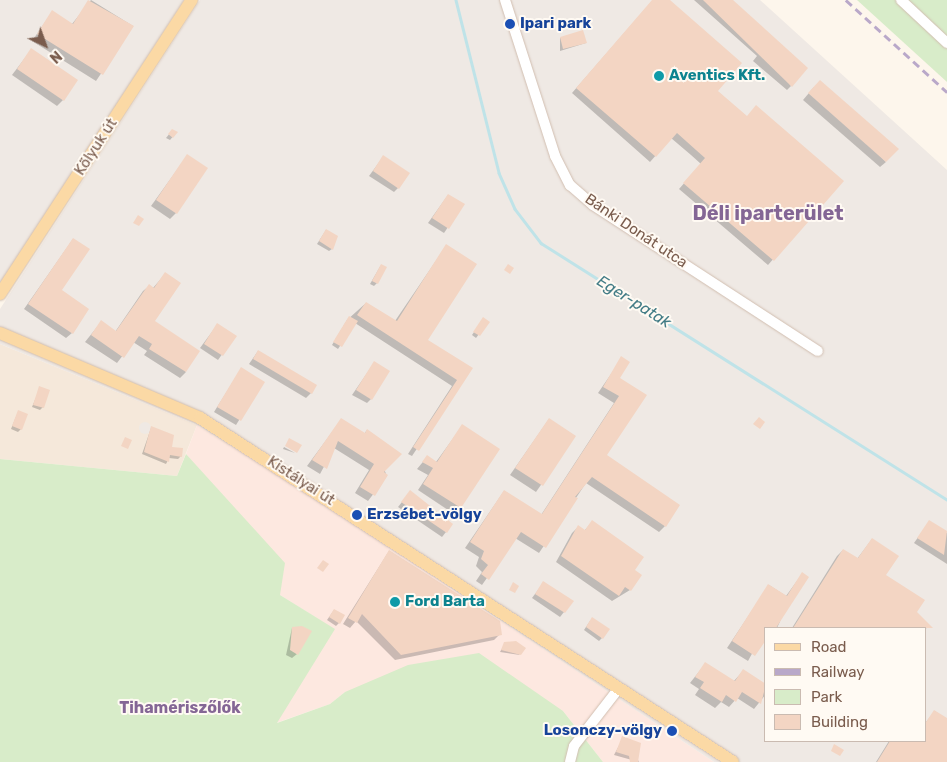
<!DOCTYPE html>
<meta charset="utf-8">
<style>
body{margin:0}
#map{position:relative;width:947px;height:762px;overflow:hidden;background:#fdf6ec;font-family:Rubik,sans-serif}
div>[style]{position:absolute}
.residential>*{inset:0;background:#f5e8da}
.commercial>*{inset:0;background:#fde8e0}
.industrial>*{inset:0;background:#efe9e4}
.round{border-radius:50%}
.green>*{inset:0;background:#d8ecc9}
.shadow>*{inset:0;background:#0003}
.stream>*{height:2.5px;margin:-1.25px;padding:0 1.25px;transform-origin:1.25px;border-radius:1.25px;background:#bfe3e8}
.building>*{inset:0;background:#f3d5c3}
.roads{filter:drop-shadow(0 0 1px #d1beb0) drop-shadow(0 0 1px #d1beb0)}
.minor>*{height:10px;margin:-5px;padding:0 5px;transform-origin:5px;border-radius:5px;background:#fff}
.major>*{height:12px;margin:-6px;padding:0 6px;transform-origin:6px;border-radius:6px;background:#fbd9a5}
.rail>*{height:2.5px;margin-top:-1.25px;transform-origin:0;background:repeating-linear-gradient(90deg,#b9a8c9 0 8px,transparent 0 13px)}
.dots>*{width:14px;height:14px;translate:-50% -50%;box-sizing:border-box;border:2px solid #fffaf3;border-radius:50%}
span{translate:-50% -50%;white-space:nowrap;text-align:center;line-height:1.15;-webkit-text-stroke:4px #fffaf3;paint-order:stroke}
.transit-label{font-size:15px;color:#164399;font-weight:700}
.left{translate:0 -50%;text-align:left}
.right{translate:-100% -50%;text-align:right}
.culture-label{font-size:15px;color:#0d838f;font-weight:700}
.street-label{font-size:15px;color:#7a5c4d}
.water-label{font-size:16px;color:#437c86;font-style:italic}
.neighbourhood-label{font-size:16px;color:#846695;font-weight:700}
.district-label{font-size:20px;color:#846695;font-weight:700}
.legend{position:absolute;left:764px;top:627px;width:162px;height:115px;box-sizing:border-box;background:#fffaf3;border:1px solid #cabbb1;margin:0;padding:6px 9px;list-style:none;font-size:15px;color:#7a5c4d}
.legend li{display:flex;align-items:center;gap:10px;height:25px}
.legend b{width:25px;border:1px solid #cabbb1}
.north{position:absolute;left:20px;top:20px;width:50px;height:50px;-webkit-text-stroke:4px #fffaf3;paint-order:stroke;rotate:138deg;font-size:14px;font-weight:700;line-height:20px;text-align:center;color:#7a5c4d}
.north::after{content:'';display:block;margin:auto;width:18px;height:22px;background:#7a5c4d;clip-path:polygon(50% 0,100% 100%,50% 72%,0 100%)}
</style>
<div id="map">
<div class="residential">
<div style="clip-path:polygon(0 344px,197px 425px,177px 476px,0 459px)"></div>
</div>
<div class="commercial">
<div style="clip-path:polygon(197px 425px,293px 483px,714px 762px,603px 762px,563px 711px,345px 692px,330px 704px,276px 723px,334px 629px,280px 595px,186px 454px)"></div>
</div>
<div class="industrial">
<div style="clip-path:polygon(0 0,184px 0,0 286px)"></div>
<div style="clip-path:polygon(evenodd,200px 0,760px 0,947px 170px,947px 762px,714px 762px,293px 483px,197px 425px,0 344px,0 309px,200px 0,766px 628px,926px 628px,926px 741px,766px 741px,766px 628px)"></div>
<div class="round" style="left:139px;top:422px;width:12px;height:12px"></div>
</div>
<div class="green">
<div style="clip-path:polygon(857px 0,947px 0,947px 82px)"></div>
<div style="clip-path:polygon(186px 454px,285px 563px,280px 595px,335px 629px,277px 723px,330px 704px,345px 692px,408px 665px,479px 653px,563px 711px,603px 762px,0 762px,0 459px,177px 476px)"></div>
</div>
<div class="shadow">
<div style="clip-path:polygon(91px 0,133px 26px,96px 81px,32px 41px,52px 12px,72px 24px)"></div>
<div style="clip-path:polygon(653px 0,668px 0,717px 91px,747px 117px,842px 181px,768px 265px,679px 189px,701px 164px,691px 155px,671px 138px,650px 162px,572px 93px)"></div>
<div style="clip-path:polygon(694px 0,731px 0,791px 86px,787px 90px,753px 61px,757px 56px)"></div>
<div style="clip-path:polygon(560px 38px,586px 43px,560px 51px)"></div>
<div style="clip-path:polygon(31px 50px,63px 100px,57px 106px,12px 75px)"></div>
<div style="clip-path:polygon(814px 87px,886px 162px,880px 167px,803px 100px)"></div>
<div style="clip-path:polygon(170px 133px,176px 133px,170px 140px,166px 138px)"></div>
<div style="clip-path:polygon(187px 156px,176px 213px,170px 219px,151px 206px)"></div>
<div style="clip-path:polygon(383px 157px,398px 188px,394px 192px,369px 176px)"></div>
<div style="clip-path:polygon(448px 195px,463px 205px,444px 233px,428px 223px)"></div>
<div style="clip-path:polygon(326px 230px,332px 249px,329px 251px,317px 244px)"></div>
<div style="clip-path:polygon(73px 239px,60px 291px,72px 333px,66px 338px,24px 309px)"></div>
<div style="clip-path:polygon(446px 246px,426px 340px,471px 368px,412px 456px,408px 454px,452px 386px,355px 323px,338px 349px,332px 345px,347px 320px,366px 303px,395px 321px)"></div>
<div style="clip-path:polygon(381px 265px,377px 283px,374px 286px,370px 284px)"></div>
<div style="clip-path:polygon(165px 274px,153px 321px,186px 372px,180px 378px,144px 355px,147px 351px,133px 342px,117px 363px,85px 342px,101px 322px,115px 332px,143px 291px,149px 286px,153px 288px)"></div>
<div style="clip-path:polygon(481px 322px,488px 322px,476px 338px,472px 335px)"></div>
<div style="clip-path:polygon(217px 325px,235px 336px,218px 360px,200px 348px)"></div>
<div style="clip-path:polygon(258px 351px,315px 385px,311px 393px,306px 398px,249px 364px)"></div>
<div style="clip-path:polygon(622px 358px,619px 378px,645px 396px,605px 456px,665px 526px,659px 532px,586px 483px,539px 553px,515px 538px,482px 585px,476px 581px,482px 572px,476px 566px,479px 557px,465px 548px,504px 491px,541px 515px,614px 403px,598px 393px)"></div>
<div style="clip-path:polygon(374px 363px,371px 399px,367px 403px,352px 395px)"></div>
<div style="clip-path:polygon(241px 369px,263px 382px,236px 425px,214px 412px)"></div>
<div style="clip-path:polygon(40px 388px,43px 407px,40px 410px,32px 407px)"></div>
<div style="clip-path:polygon(18px 412px,21px 429px,18px 432px,11px 429px)"></div>
<div style="clip-path:polygon(549px 419px,575px 436px,536px 492px,510px 475px)"></div>
<div style="clip-path:polygon(341px 420px,364px 434px,367px 430px,387px 476px,368px 501px,355px 493px,369px 470px,334px 448px,320px 474px,307px 466px)"></div>
<div style="clip-path:polygon(462px 426px,498px 450px,454px 514px,418px 490px,428px 475px,417px 469px,427px 457px,436px 462px)"></div>
<div style="clip-path:polygon(151px 428px,181px 456px,178px 459px,169px 458px,166px 464px,142px 454px)"></div>
<div style="clip-path:polygon(284px 447px,295px 453px,283px 449px)"></div>
<div style="clip-path:polygon(410px 492px,446px 532px,442px 537px,398px 507px)"></div>
<div style="clip-path:polygon(592px 522px,633px 570px,630px 590px,612px 601px,556px 562px,572px 533px,578px 527px,584px 531px)"></div>
<div style="clip-path:polygon(929px 522px,947px 533px,947px 564px,914px 543px)"></div>
<div style="clip-path:polygon(872px 539px,884px 575px,927px 626px,926px 629px,792px 628px,837px 556px,843px 550px,857px 559px)"></div>
<div style="clip-path:polygon(389px 551px,500px 634px,494px 640px,395px 660px,356px 621px,350px 628px,343px 624px)"></div>
<div style="clip-path:polygon(802px 574px,777px 628px,766px 628px,748px 661px,727px 648px,769px 585px,786px 596px)"></div>
<div style="clip-path:polygon(544px 582px,564px 612px,560px 617px,532px 598px)"></div>
<div style="clip-path:polygon(334px 610px,339px 623px,336px 626px,327px 620px)"></div>
<div style="clip-path:polygon(590px 621px,602px 638px,599px 641px,584px 630px)"></div>
<div style="clip-path:polygon(292px 628px,297px 654px,292px 658px,286px 655px)"></div>
<div style="clip-path:polygon(505px 643px,520px 655px,500px 652px)"></div>
<div style="clip-path:polygon(705px 664px,733px 682px,743px 671px,766px 686px,766px 694px,754px 709px,737px 698px,729px 707px,721px 702px,715px 708px,695px 695px,699px 689px,690px 683px)"></div>
<div style="clip-path:polygon(935px 711px,947px 720px,947px 762px,876px 762px,889px 741px,926px 741px,926px 722px)"></div>
<div style="clip-path:polygon(623px 738px,638px 760px,639px 762px,614px 755px)"></div>
</div>
<div class="stream">
<div style="left:456px;top:0;width:178px;rotate:76deg"></div>
<div style="left:499px;top:173px;width:39px;rotate:66deg"></div>
<div style="left:515px;top:209px;width:43px;rotate:52.6deg"></div>
<div style="left:541px;top:243px;width:481px;rotate:32.3deg"></div>
</div>
<div class="building">
<div style="clip-path:polygon(88px 0,134px 26px,103px 75px,37px 34px,52px 10px,73px 24px)"></div>
<div style="clip-path:polygon(652px 0,670px 0,742px 63px,718px 91px,747px 116px,756px 105px,844px 181px,774px 261px,683px 183px,705px 158px,696px 150px,677px 133px,656px 157px,576px 88px)"></div>
<div style="clip-path:polygon(703px 0,733px 0,808px 68px,792px 87px)"></div>
<div style="clip-path:polygon(583px 30px,587px 43px,563px 49px,560px 37px)"></div>
<div style="clip-path:polygon(31px 48px,78px 80px,64px 101px,17px 69px)"></div>
<div style="clip-path:polygon(820px 80px,899px 149px,886px 162px,808px 93px)"></div>
<div style="clip-path:polygon(172px 129px,178px 132px,173px 138px,168px 134px)"></div>
<div style="clip-path:polygon(187px 154px,208px 168px,177px 214px,156px 200px)"></div>
<div style="clip-path:polygon(383px 155px,410px 173px,399px 189px,373px 171px)"></div>
<div style="clip-path:polygon(448px 194px,465px 204px,449px 229px,432px 218px)"></div>
<div style="clip-path:polygon(138px 215px,144px 219px,139px 226px,133px 223px)"></div>
<div style="clip-path:polygon(326px 229px,338px 236px,333px 250px,319px 241px)"></div>
<div style="clip-path:polygon(73px 238px,90px 249px,62px 290px,89px 309px,73px 334px,28px 304px)"></div>
<div style="clip-path:polygon(446px 244px,477px 264px,428px 340px,473px 368px,419px 451px,413px 447px,457px 380px,357px 315px,366px 302px,397px 321px)"></div>
<div style="clip-path:polygon(381px 264px,387px 267px,378px 284px,372px 281px)"></div>
<div style="clip-path:polygon(508px 264px,514px 268px,510px 274px,504px 270px)"></div>
<div style="clip-path:polygon(165px 272px,181px 283px,155px 321px,200px 351px,186px 372px,149px 349px,152px 344px,139px 336px,124px 358px,91px 335px,101px 320px,116px 331px,149px 284px,154px 288px)"></div>
<div style="clip-path:polygon(349px 316px,358px 321px,342px 347px,333px 342px)"></div>
<div style="clip-path:polygon(483px 317px,490px 322px,480px 336px,473px 332px)"></div>
<div style="clip-path:polygon(217px 323px,237px 336px,223px 356px,204px 344px)"></div>
<div style="clip-path:polygon(258px 350px,317px 385px,312px 394px,253px 359px)"></div>
<div style="clip-path:polygon(621px 356px,630px 362px,620px 378px,647px 395px,607px 455px,680px 505px,666px 527px,592px 477px,575px 497px,578px 498px,546px 548px,521px 532px,489px 580px,481px 574px,488px 565px,481px 559px,484px 551px,470px 542px,504px 490px,542px 514px,619px 396px,603px 387px)"></div>
<div style="clip-path:polygon(374px 361px,390px 371px,372px 400px,356px 390px)"></div>
<div style="clip-path:polygon(241px 367px,265px 382px,241px 421px,217px 407px)"></div>
<div style="clip-path:polygon(39px 386px,50px 390px,44px 408px,33px 405px)"></div>
<div style="clip-path:polygon(18px 410px,28px 414px,22px 430px,12px 426px)"></div>
<div style="clip-path:polygon(759px 417px,765px 422px,760px 429px,753px 424px)"></div>
<div style="clip-path:polygon(341px 418px,365px 433px,367px 429px,402px 454px,384px 472px,388px 475px,375px 496px,360px 487px,374px 464px,338px 441px,327px 469px,312px 460px)"></div>
<div style="clip-path:polygon(549px 418px,576px 436px,543px 486px,515px 468px)"></div>
<div style="clip-path:polygon(462px 424px,500px 449px,461px 508px,423px 484px,433px 468px,422px 462px,427px 455px,437px 462px)"></div>
<div style="clip-path:polygon(151px 426px,174px 435px,172px 447px,183px 448px,182px 457px,170px 455px,169px 462px,144px 452px)"></div>
<div style="clip-path:polygon(125px 437px,132px 440px,128px 449px,121px 446px)"></div>
<div style="clip-path:polygon(289px 438px,302px 445px,297px 453px,285px 446px)"></div>
<div style="clip-path:polygon(410px 490px,453px 524px,447px 533px,401px 502px)"></div>
<div style="clip-path:polygon(592px 520px,644px 557px,635px 570px,642px 575px,631px 591px,625px 587px,619px 596px,561px 556px,578px 525px,585px 530px)"></div>
<div style="clip-path:polygon(929px 520px,947px 531px,944px 555px,917px 538px)"></div>
<div style="clip-path:polygon(872px 538px,899px 556px,886px 575px,925px 600px,917px 612px,933px 628px,793px 628px,843px 549px,858px 558px)"></div>
<div style="clip-path:polygon(389px 550px,500px 621px,502px 635px,401px 655px,362px 614px,357px 623px,348px 618px)"></div>
<div style="clip-path:polygon(323px 560px,329px 564px,323px 572px,317px 568px)"></div>
<div style="clip-path:polygon(802px 572px,809px 577px,776px 628px,766px 628px,766px 640px,755px 656px,732px 641px,768px 584px,787px 596px)"></div>
<div style="clip-path:polygon(543px 581px,574px 601px,565px 613px,535px 594px)"></div>
<div style="clip-path:polygon(513px 582px,519px 586px,515px 593px,509px 590px)"></div>
<div style="clip-path:polygon(334px 609px,345px 615px,340px 624px,329px 617px)"></div>
<div style="clip-path:polygon(592px 617px,610px 629px,603px 639px,586px 627px)"></div>
<div style="clip-path:polygon(302px 626px,312px 631px,298px 655px,290px 650px,292px 627px)"></div>
<div style="clip-path:polygon(516px 641px,526px 648px,521px 655px,501px 650px,504px 642px)"></div>
<div style="clip-path:polygon(705px 662px,735px 681px,743px 669px,766px 684px,761px 704px,742px 692px,736px 702px,726px 695px,722px 702px,700px 688px,704px 682px,695px 677px)"></div>
<div style="clip-path:polygon(934px 710px,947px 718px,947px 762px,877px 762px,890px 741px,926px 741px,926px 722px)"></div>
<div style="clip-path:polygon(622px 736px,641px 743px,638px 762px,630px 762px,629px 756px,616px 752px)"></div>
<div style="clip-path:polygon(834px 744px,844px 750px,840px 756px,831px 751px)"></div>
</div>
<div class="roads">
<div class="minor">
<div style="left:505px;top:0;width:164px;rotate:72.2deg"></div>
<div style="left:555px;top:156px;width:33px;rotate:63deg"></div>
<div style="left:570px;top:185px;width:30px;rotate:41deg"></div>
<div style="left:593px;top:205px;width:268px;rotate:33deg"></div>
<div style="left:901px;top:0;width:63px;rotate:43.1deg"></div>
<div style="left:570px;top:762px;width:16px;rotate:-76deg"></div>
<div style="left:574px;top:746px;width:73px;rotate:-52.2deg"></div>
</div>
<div class="major">
<div style="left:0;top:294px;width:351px;rotate:-56.9deg"></div>
<div style="left:0;top:333px;width:217px;rotate:23deg"></div>
<div style="left:200px;top:418px;width:634px;rotate:32.84deg"></div>
</div>
</div>
<div class="rail">
<div style="left:846px;top:0;width:137px;rotate:42.3deg"></div>
</div>
<div class="dots">
<div style="left:510px;top:24px;background:#1a4fb4"></div>
<div style="left:659px;top:76px;background:#0f9aa8"></div>
<div style="left:357px;top:515px;background:#1a4fb4"></div>
<div style="left:395px;top:602px;background:#0f9aa8"></div>
<div style="left:672px;top:731px;background:#1a4fb4"></div>
</div>
<div class="transit-label">
<span class="left" style="left:520px;top:24px">Ipari park</span>
<span class="left" style="left:367px;top:515px">Erzsébet-völgy</span>
<span class="right" style="left:662px;top:731px">Losonczy-völgy</span>
</div>
<div class="culture-label">
<span class="left" style="left:669px;top:76px">Aventics Kft.</span>
<span class="left" style="left:405px;top:602px">Ford Barta</span>
</div>
<div class="street-label">
<span style="left:96px;top:147px;rotate:-57deg">Kőlyuk út</span>
<span style="left:636px;top:231px;rotate:34deg">Bánki Donát utca</span>
<span style="left:301px;top:481px;rotate:33deg">Kistályai út</span>
</div>
<div class="water-label">
<span style="left:634px;top:302px;rotate:32deg">Eger-patak</span>
</div>
<div class="neighbourhood-label">
<span style="left:180px;top:708px">Tihamériszőlők</span>
</div>
<div class="district-label">
<span style="left:768px;top:213px">Déli iparterület</span>
</div>
<ul class="legend">
<li><b style="height:6px;background:#fbd9a5"></b>Road</li>
<li><b style="height:6px;background:#b9a8c9"></b>Railway</li>
<li><b style="height:14px;background:#d8ecc9"></b>Park</li>
<li><b style="height:14px;background:#f3d5c3"></b>Building</li>
</ul>
<div class="north">N</div>
</div>
